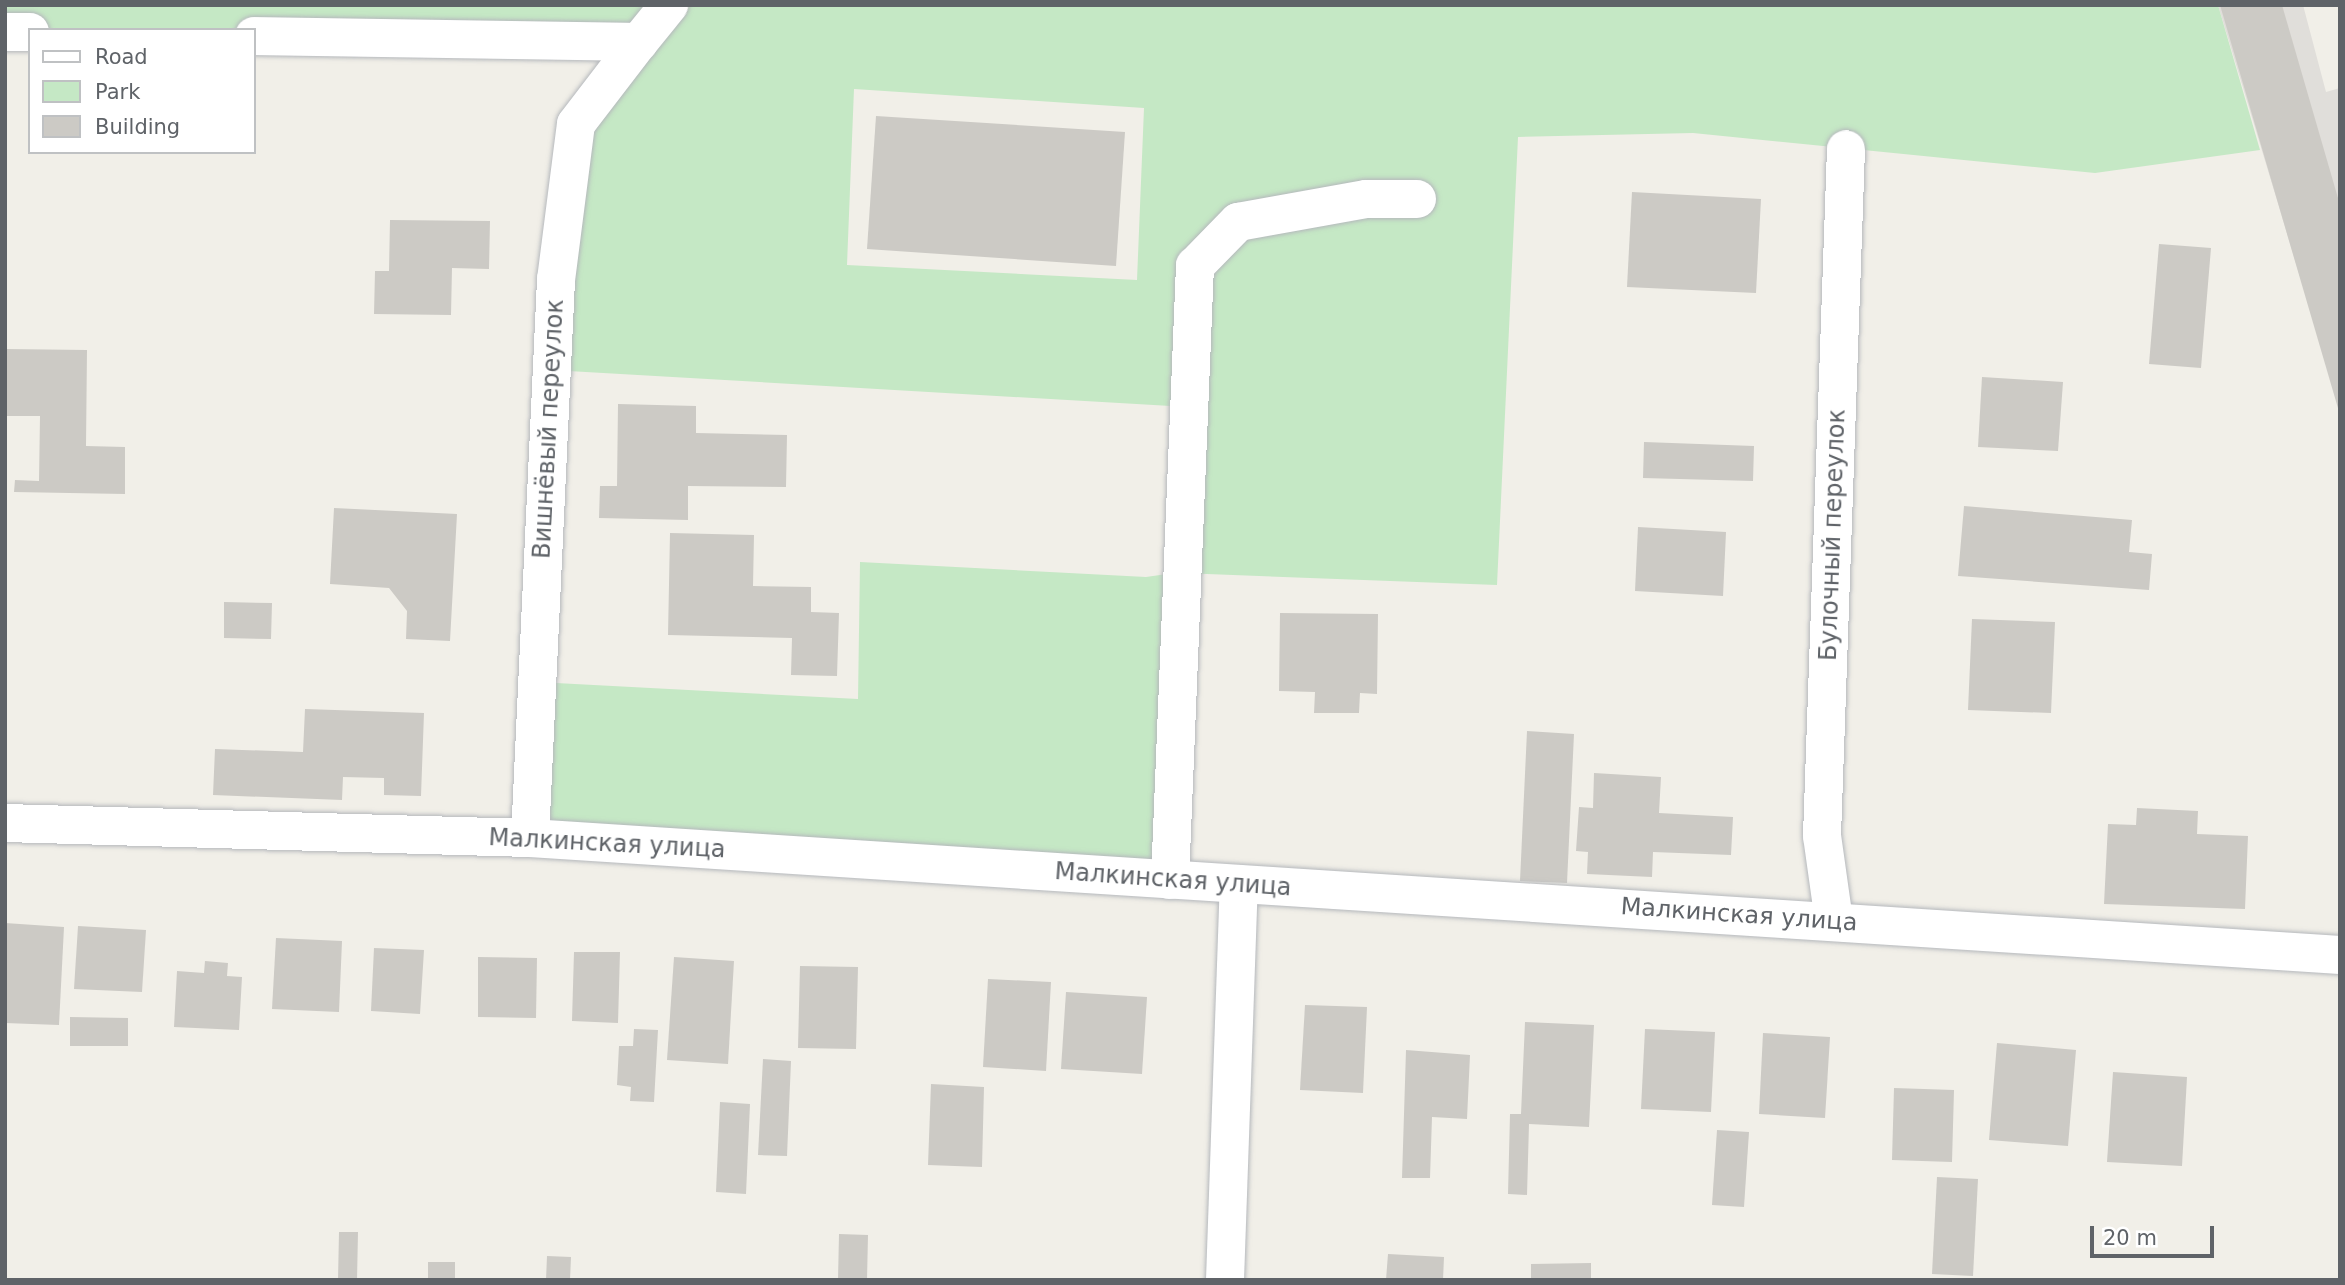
<!DOCTYPE html>
<meta charset="utf-8">
<style>
body{margin:0}
#map{position:relative;width:2345px;height:1285px;overflow:hidden;background:#f1efe8;font-family:"DejaVu Sans",sans-serif}
div>[style]{position:absolute}
.industrial>*{inset:0;background:#e0deda}
.green>*{inset:0;background:#c5e8c5}
.building>*{inset:0;background:#cccac5}
.roads{filter:drop-shadow(0 0 2px #b5b8bc) drop-shadow(0 0 2px #b5b8bc)}
.minor>*{height:38px;margin:-19px;padding:0 19px;transform-origin:19px;border-radius:19px;background:#fff}
span{translate:-50% -50%;white-space:nowrap;text-align:center;line-height:1.15;-webkit-text-stroke:6px #fff;paint-order:stroke}
.street-label{font-size:24px;color:#5f6368}
.frame{position:absolute;inset:0;border:7px solid #5f6368;pointer-events:none}
.legend{position:absolute;left:28px;top:28px;width:228px;height:126px;box-sizing:border-box;background:#fff;border:2px solid #bfc1c3;margin:0;padding:9px 12px;list-style:none;font-size:21px;color:#5f6368}
.legend li{display:flex;align-items:center;gap:14px;height:35px}
.legend b{width:35px;border:2px solid #bfc1c3}
.scale{position:absolute;left:2090px;top:1226px;width:124px;height:32px;box-sizing:border-box;border:4px solid #5f6368;border-top:0;padding-left:9px;font-size:21px;line-height:24px;white-space:nowrap;color:#5f6368;-webkit-text-stroke:5px #fff;paint-order:stroke}
</style>
<div id="map">
<div class="industrial">
<div style="clip-path:polygon(2218px 5px,2303px 5px,2326px 92px,2340px 88px,2340px 409px)"></div>
</div>
<div class="green">
<div style="clip-path:polygon(evenodd,5px 5px,2218px 5px,2260px 150px,2095px 173px,1693px 133px,1518px 137px,1497px 585px,1181px 573px,1170px 880px,530px 838px,537px 682px,858px 699px,860px 562px,1146px 577px,1181px 572px,1188px 407px,551px 370px,576px 124px,638px 43px,254px 30px,5px 32px,5px 5px,854px 89px,1144px 108px,1137px 280px,847px 265px,854px 89px)"></div>
</div>
<div class="building">
<div style="clip-path:polygon(2220px 5px,2282px 5px,2340px 205px,2340px 415px)"></div>
<div style="clip-path:polygon(876px 116px,1125px 132px,1116px 266px,867px 249px)"></div>
<div style="clip-path:polygon(1632px 192px,1761px 199px,1756px 293px,1627px 287px)"></div>
<div style="clip-path:polygon(390px 220px,490px 221px,489px 269px,452px 268px,451px 315px,374px 314px,375px 271px,389px 271px)"></div>
<div style="clip-path:polygon(2159px 244px,2211px 248px,2201px 368px,2149px 364px)"></div>
<div style="clip-path:polygon(5px 349px,87px 350px,86px 446px,125px 447px,125px 494px,14px 492px,15px 480px,39px 481px,40px 416px,5px 416px)"></div>
<div style="clip-path:polygon(1982px 377px,2063px 382px,2058px 451px,1978px 447px)"></div>
<div style="clip-path:polygon(618px 404px,696px 406px,696px 433px,787px 435px,786px 487px,688px 486px,688px 520px,599px 518px,600px 486px,617px 486px)"></div>
<div style="clip-path:polygon(1644px 442px,1754px 446px,1753px 481px,1643px 478px)"></div>
<div style="clip-path:polygon(1964px 506px,2132px 520px,2129px 552px,2152px 554px,2149px 590px,1958px 576px)"></div>
<div style="clip-path:polygon(334px 508px,457px 514px,450px 641px,406px 639px,407px 611px,389px 588px,330px 584px)"></div>
<div style="clip-path:polygon(1638px 527px,1726px 532px,1723px 596px,1635px 591px)"></div>
<div style="clip-path:polygon(670px 533px,754px 535px,753px 586px,811px 587px,811px 612px,839px 613px,837px 676px,791px 675px,792px 638px,668px 635px)"></div>
<div style="clip-path:polygon(224px 602px,272px 603px,271px 639px,224px 638px)"></div>
<div style="clip-path:polygon(1280px 613px,1378px 614px,1377px 694px,1360px 693px,1359px 713px,1314px 713px,1315px 692px,1279px 691px)"></div>
<div style="clip-path:polygon(1972px 619px,2055px 622px,2051px 713px,1968px 710px)"></div>
<div style="clip-path:polygon(305px 709px,424px 713px,421px 796px,384px 795px,384px 778px,343px 777px,342px 800px,213px 795px,215px 749px,303px 752px)"></div>
<div style="clip-path:polygon(1527px 731px,1574px 734px,1567px 883px,1520px 881px)"></div>
<div style="clip-path:polygon(1594px 773px,1661px 777px,1659px 813px,1733px 817px,1731px 855px,1653px 852px,1652px 877px,1587px 874px,1588px 852px,1576px 851px,1579px 807px,1593px 808px)"></div>
<div style="clip-path:polygon(2137px 808px,2198px 811px,2197px 834px,2248px 836px,2245px 909px,2104px 904px,2108px 824px,2136px 825px)"></div>
<div style="clip-path:polygon(5px 923px,64px 927px,59px 1025px,5px 1023px)"></div>
<div style="clip-path:polygon(78px 926px,146px 930px,142px 992px,74px 989px)"></div>
<div style="clip-path:polygon(276px 938px,342px 941px,339px 1012px,272px 1009px)"></div>
<div style="clip-path:polygon(374px 948px,424px 950px,420px 1014px,371px 1011px)"></div>
<div style="clip-path:polygon(574px 952px,620px 952px,618px 1023px,572px 1021px)"></div>
<div style="clip-path:polygon(478px 957px,537px 958px,536px 1018px,478px 1017px)"></div>
<div style="clip-path:polygon(674px 957px,734px 961px,728px 1064px,667px 1060px)"></div>
<div style="clip-path:polygon(205px 961px,228px 963px,227px 976px,242px 977px,239px 1030px,174px 1027px,177px 971px,204px 973px)"></div>
<div style="clip-path:polygon(800px 966px,858px 967px,856px 1049px,798px 1048px)"></div>
<div style="clip-path:polygon(988px 979px,1051px 982px,1046px 1071px,983px 1067px)"></div>
<div style="clip-path:polygon(1066px 992px,1147px 997px,1142px 1074px,1061px 1069px)"></div>
<div style="clip-path:polygon(1305px 1005px,1367px 1007px,1363px 1093px,1300px 1090px)"></div>
<div style="clip-path:polygon(70px 1017px,128px 1018px,128px 1046px,70px 1046px)"></div>
<div style="clip-path:polygon(1525px 1022px,1594px 1025px,1589px 1127px,1529px 1124px,1527px 1195px,1508px 1194px,1510px 1114px,1521px 1114px)"></div>
<div style="clip-path:polygon(634px 1029px,658px 1030px,654px 1102px,630px 1101px,631px 1087px,617px 1085px,619px 1046px,633px 1046px)"></div>
<div style="clip-path:polygon(1645px 1029px,1715px 1032px,1711px 1112px,1641px 1109px)"></div>
<div style="clip-path:polygon(1763px 1033px,1830px 1037px,1825px 1118px,1759px 1114px)"></div>
<div style="clip-path:polygon(1997px 1043px,2076px 1050px,2068px 1146px,1989px 1140px)"></div>
<div style="clip-path:polygon(1406px 1050px,1470px 1055px,1467px 1119px,1432px 1117px,1430px 1178px,1402px 1178px)"></div>
<div style="clip-path:polygon(763px 1059px,791px 1061px,787px 1156px,758px 1155px)"></div>
<div style="clip-path:polygon(2113px 1072px,2187px 1077px,2182px 1166px,2107px 1162px)"></div>
<div style="clip-path:polygon(931px 1084px,984px 1087px,982px 1167px,928px 1165px)"></div>
<div style="clip-path:polygon(1894px 1088px,1954px 1090px,1952px 1162px,1892px 1160px)"></div>
<div style="clip-path:polygon(720px 1102px,750px 1104px,746px 1194px,716px 1192px)"></div>
<div style="clip-path:polygon(1717px 1130px,1749px 1132px,1744px 1207px,1712px 1205px)"></div>
<div style="clip-path:polygon(1937px 1177px,1978px 1179px,1973px 1276px,1932px 1274px)"></div>
<div style="clip-path:polygon(339px 1232px,358px 1232px,357px 1280px,338px 1280px)"></div>
<div style="clip-path:polygon(839px 1234px,868px 1235px,867px 1280px,838px 1280px)"></div>
<div style="clip-path:polygon(1388px 1254px,1444px 1257px,1443px 1280px,1386px 1280px)"></div>
<div style="clip-path:polygon(547px 1256px,571px 1257px,570px 1280px,546px 1280px)"></div>
<div style="clip-path:polygon(428px 1262px,455px 1262px,455px 1280px,428px 1280px)"></div>
<div style="clip-path:polygon(1591px 1263px,1591px 1280px,1531px 1280px,1531px 1264px)"></div>
</div>
<div class="roads">
<div class="minor">
<div style="left:5px;top:32px;width:25px"></div>
<div style="left:254px;top:36px;width:385px;rotate:0.9deg"></div>
<div style="left:639px;top:42px;width:48px;rotate:-51deg"></div>
<div style="left:5px;top:823px;width:525px;rotate:1.64deg"></div>
<div style="left:530px;top:838px;width:1814px;rotate:3.7deg"></div>
<div style="left:530px;top:838px;width:559px;rotate:-87.33deg"></div>
<div style="left:556px;top:280px;width:157px;rotate:-82.7deg"></div>
<div style="left:576px;top:124px;width:103px;rotate:-52.5deg"></div>
<div style="left:1170px;top:880px;width:615px;rotate:-87.67deg"></div>
<div style="left:1195px;top:266px;width:62px;rotate:-45.7deg"></div>
<div style="left:1238px;top:222px;width:130px;rotate:-10.2deg"></div>
<div style="left:1366px;top:199px;width:51px"></div>
<div style="left:1834px;top:921px;width:86px;rotate:-98deg"></div>
<div style="left:1822px;top:836px;width:687px;rotate:-88deg"></div>
<div style="left:1225px;top:1280px;width:396px;rotate:-88deg"></div>
</div>
</div>
<div class="street-label">
<span style="left:549px;top:429px;rotate:-87deg">Вишнёвый переулок</span>
<span style="left:1833px;top:535px;rotate:-88deg">Булочный переулок</span>
<span style="left:607px;top:844px;rotate:3deg">Малкинская улица</span>
<span style="left:1173px;top:880px;rotate:4deg">Малкинская улица</span>
<span style="left:1739px;top:915px;rotate:4deg">Малкинская улица</span>
</div>
<div class="frame"></div>
<ul class="legend">
<li><b style="height:9px;background:#fff"></b>Road</li>
<li><b style="height:19px;background:#c5e8c5"></b>Park</li>
<li><b style="height:19px;background:#cccac5"></b>Building</li>
</ul>
<div class="scale">20 m</div>
</div>
